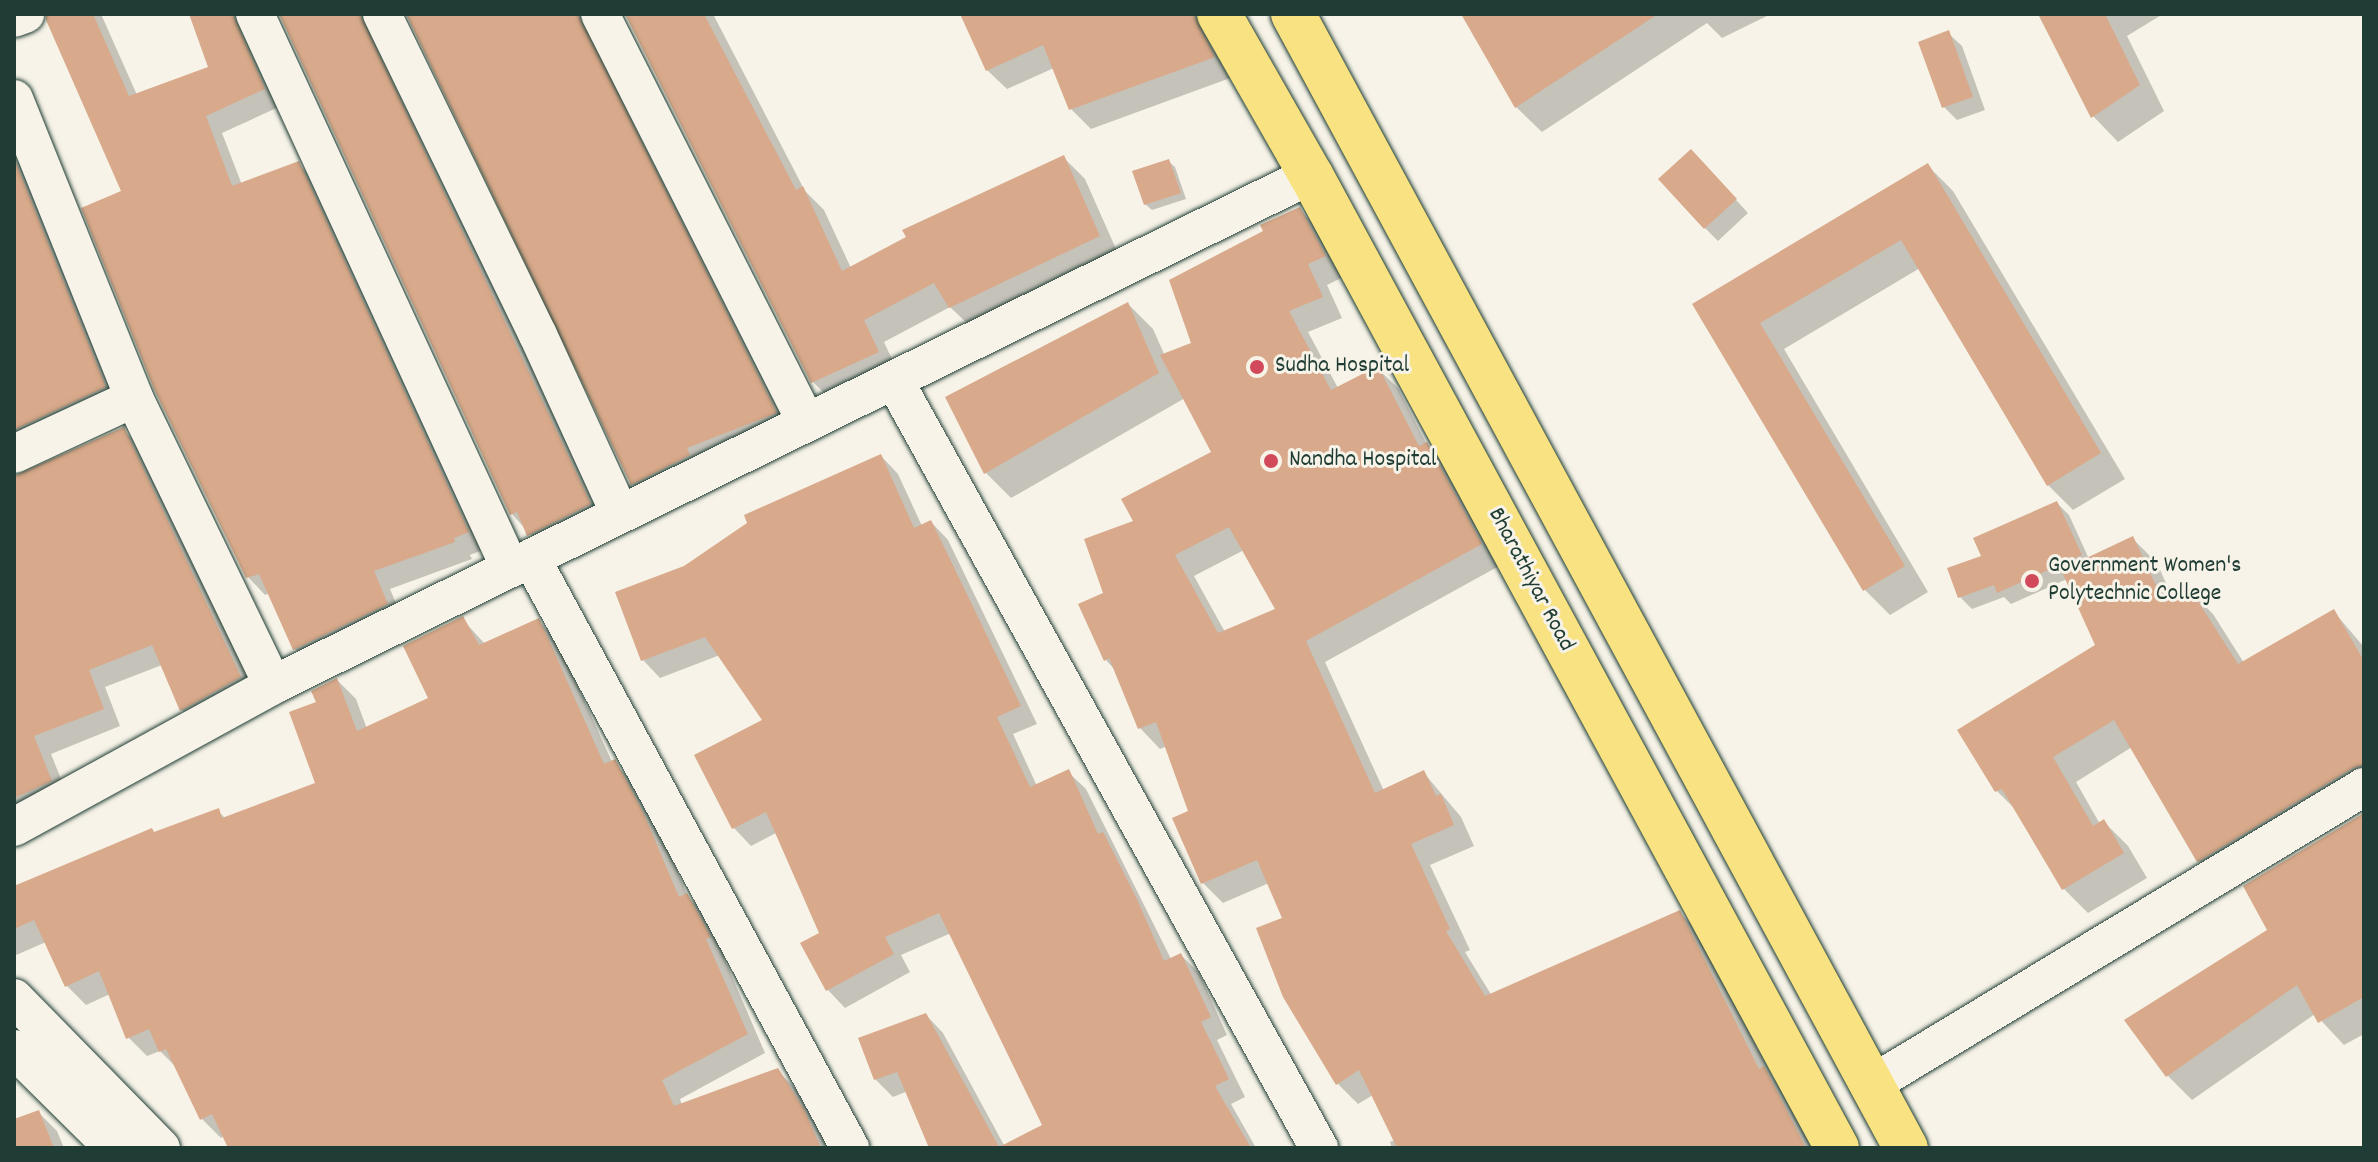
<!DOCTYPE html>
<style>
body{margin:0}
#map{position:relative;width:2378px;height:1162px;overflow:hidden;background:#f7f3e8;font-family:Dekko,sans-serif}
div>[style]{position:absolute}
.shadow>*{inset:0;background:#0003}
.building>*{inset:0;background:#d8a98a}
.roads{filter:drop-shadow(0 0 2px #1f3d34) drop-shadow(0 0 2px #1f3d34)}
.minor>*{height:38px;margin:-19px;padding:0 19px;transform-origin:19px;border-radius:19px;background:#f7f3e8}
.major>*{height:44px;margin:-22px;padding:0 22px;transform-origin:22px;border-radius:22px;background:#f8e281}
.dots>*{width:22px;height:22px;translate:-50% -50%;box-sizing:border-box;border:4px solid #f7f3e8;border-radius:50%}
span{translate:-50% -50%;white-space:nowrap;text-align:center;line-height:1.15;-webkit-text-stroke:6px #f7f3e8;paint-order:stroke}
.poi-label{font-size:24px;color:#1f3d34}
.left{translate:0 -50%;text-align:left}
.street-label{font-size:24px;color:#1f3d34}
.frame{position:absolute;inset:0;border:16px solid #1f3d34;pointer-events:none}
</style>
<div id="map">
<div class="shadow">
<div style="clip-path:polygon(48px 14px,101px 14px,137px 95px,210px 68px,191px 14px,261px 14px,281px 106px,222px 133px,242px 185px,298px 164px,316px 181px,485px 549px,470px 555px,472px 559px,390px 589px,404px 622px,313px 667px,295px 649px,270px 593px,265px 595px,248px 577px,124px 192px)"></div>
<div style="clip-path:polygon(281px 14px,387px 14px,607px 522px,546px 552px,512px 514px)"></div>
<div style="clip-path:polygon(409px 14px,589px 14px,793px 430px,650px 501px,632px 484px)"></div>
<div style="clip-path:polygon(627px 14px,713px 14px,805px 191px,824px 210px,851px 268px,1064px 158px,1085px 179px,1120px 258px,972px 328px,950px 307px,884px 342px,899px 374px,834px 403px,813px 382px)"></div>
<div style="clip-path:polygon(962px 14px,1205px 14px,1233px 77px,1091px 129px,1071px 109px,1054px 68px,1007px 89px,987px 70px)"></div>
<div style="clip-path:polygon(1463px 14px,1771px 14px,1722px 38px,1707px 23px,1542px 132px,1516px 107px)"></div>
<div style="clip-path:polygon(2041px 14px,2163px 14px,2127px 36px,2164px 111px,2118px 142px,2093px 116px)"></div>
<div style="clip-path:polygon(1948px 33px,1962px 46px,1985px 110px,1957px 120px,1944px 107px)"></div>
<div style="clip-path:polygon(14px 135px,122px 405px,14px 459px)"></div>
<div style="clip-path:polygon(1168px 161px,1175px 167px,1186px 199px,1152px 210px,1145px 204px)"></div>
<div style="clip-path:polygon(1704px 165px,1748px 213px,1718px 241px,1705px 228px)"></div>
<div style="clip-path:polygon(1928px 166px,1953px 191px,2125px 479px,2073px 510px,2048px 485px,1920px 268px,1784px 349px,1928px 592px,1890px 615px,1865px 590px,1695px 304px)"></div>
<div style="clip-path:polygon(evenodd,1299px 209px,1320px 230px,1345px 276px,1327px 285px,1342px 318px,1308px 332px,1338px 388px,1377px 368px,1398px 388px,1427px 445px,1447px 464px,1501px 565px,1325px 662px,1384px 791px,1424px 773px,1461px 817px,1474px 846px,1430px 865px,1470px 950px,1465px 952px,1492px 996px,1680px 913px,1700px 933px,1773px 1078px,1784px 1089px,1814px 1148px,1392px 1148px,1390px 1142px,1395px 1140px,1373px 1095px,1358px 1104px,1337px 1083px,1285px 919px,1269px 883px,1223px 903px,1202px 882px,1191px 812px,1167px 746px,1160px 749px,1140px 728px,1115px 670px,1105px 659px,1135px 522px,1213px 453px,1185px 398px,1011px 498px,985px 472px,1128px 304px,1153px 329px,1165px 356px,1194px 345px,1265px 232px,1299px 209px,1244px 550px,1278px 610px,1225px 632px,1194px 576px,1244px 550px)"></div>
<div style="clip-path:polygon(123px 430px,141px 447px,257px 695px,199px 727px,182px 710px,162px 665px,105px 687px,120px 726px,51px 754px,69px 799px,14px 822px,14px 475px,23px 476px)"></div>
<div style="clip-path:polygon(881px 456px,898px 474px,922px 526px,931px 522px,948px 540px,1037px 724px,1013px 734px,1037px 786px,1068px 772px,1086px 789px,1171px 959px,1181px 955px,1199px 973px,1227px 1035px,1217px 1040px,1245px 1097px,1231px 1104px,1256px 1148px,931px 1148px,908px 1091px,893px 1097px,875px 1079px,926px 1015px,943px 1033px,1005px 1147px,1045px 1126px,951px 933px,901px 955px,910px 972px,845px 1008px,828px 990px,821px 934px,778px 832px,751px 846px,734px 828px,697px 756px,765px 721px,720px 655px,660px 678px,643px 660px,685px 568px)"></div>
<div style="clip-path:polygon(2057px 503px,2069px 515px,2089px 559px,2133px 539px,2157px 563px,2173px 599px,2189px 590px,2213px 614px,2244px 663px,2334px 612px,2364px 647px,2364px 800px,2223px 885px,2198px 861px,2132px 747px,2076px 782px,2100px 824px,2104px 822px,2128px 846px,2147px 878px,2088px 913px,2064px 889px,2018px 812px,1997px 791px,1960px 731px,2098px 646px,2067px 579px,2011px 604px,2004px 597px,1972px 609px,1960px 597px,1983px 557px)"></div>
<div style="clip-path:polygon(462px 619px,485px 644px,538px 621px,557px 640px,612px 762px,633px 781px,661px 833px,688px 897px,706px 914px,728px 956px,724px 958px,765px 1053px,680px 1099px,682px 1105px,777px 1070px,796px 1089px,829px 1148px,230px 1148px,224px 1136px,221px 1138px,202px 1119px,177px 1068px,160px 1051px,147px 1056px,128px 1037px,110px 994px,86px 1005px,67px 986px,46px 942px,14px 956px,14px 889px,218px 811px,226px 819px,318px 784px,319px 703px,337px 680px,356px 699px,367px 729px,430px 699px)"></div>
<div style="clip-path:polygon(2364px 815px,2364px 1034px,2344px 1045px,2315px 1014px,2192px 1100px,2168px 1076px,2127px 1021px,2270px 931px)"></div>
<div style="clip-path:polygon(38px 1112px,57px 1131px,64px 1148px,14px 1148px,14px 1121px)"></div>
</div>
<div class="building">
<div style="clip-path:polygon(46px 14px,93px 14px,129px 96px,208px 67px,189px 14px,233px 14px,265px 89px,206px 116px,232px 186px,299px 161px,469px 532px,454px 538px,455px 542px,374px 571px,388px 604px,293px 650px,259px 574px,246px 578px,154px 389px,81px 208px,121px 191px,46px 20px)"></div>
<div style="clip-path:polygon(279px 14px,360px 14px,591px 504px,527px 536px,517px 512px,510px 515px)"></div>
<div style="clip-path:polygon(406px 14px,578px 14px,777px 413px,687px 448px,690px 455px,631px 485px)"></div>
<div style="clip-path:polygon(625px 14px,704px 14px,796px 190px,803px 186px,842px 271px,906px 237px,902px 230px,1064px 155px,1100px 236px,949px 308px,934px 283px,864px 320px,879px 352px,811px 383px)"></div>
<div style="clip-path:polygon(960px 14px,1194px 14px,1215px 57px,1069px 110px,1043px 45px,986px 71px)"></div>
<div style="clip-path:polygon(1461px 14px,1658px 14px,1515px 108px)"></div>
<div style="clip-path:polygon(2038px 14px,2105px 14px,2140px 85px,2091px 118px)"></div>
<div style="clip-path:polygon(1949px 30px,1973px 97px,1942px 108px,1918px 42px)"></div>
<div style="clip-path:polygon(1691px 149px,1737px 199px,1704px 229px,1658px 179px)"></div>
<div style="clip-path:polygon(14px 158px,106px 387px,14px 430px)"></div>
<div style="clip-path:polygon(1169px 159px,1181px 193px,1144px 205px,1132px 171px)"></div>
<div style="clip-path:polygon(1928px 163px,2101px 453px,2047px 486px,1901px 240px,1760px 323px,1905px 566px,1863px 591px,1692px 304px)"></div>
<div style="clip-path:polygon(evenodd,1300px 207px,1326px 256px,1308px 264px,1323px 297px,1289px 311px,1331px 390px,1378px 366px,1419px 446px,1427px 442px,1482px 544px,1306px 641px,1375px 793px,1424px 770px,1436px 796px,1441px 794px,1454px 825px,1411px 844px,1450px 929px,1446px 931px,1485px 996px,1680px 910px,1759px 1069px,1764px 1066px,1806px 1148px,1397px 1148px,1359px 1070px,1336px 1085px,1283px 997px,1256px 928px,1282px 918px,1257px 860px,1201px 884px,1172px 818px,1188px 811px,1156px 722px,1138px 729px,1109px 658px,1104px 661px,1078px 604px,1103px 593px,1084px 539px,1133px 521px,1121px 499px,1211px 452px,1160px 355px,1191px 343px,1169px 280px,1263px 231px,1260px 225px,1300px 207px,1229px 527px,1275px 609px,1218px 633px,1175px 555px,1229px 527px)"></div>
<div style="clip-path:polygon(1128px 302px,1159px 373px,984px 474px,945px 397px)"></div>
<div style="clip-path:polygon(124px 427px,241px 677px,180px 711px,152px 645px,89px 670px,104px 709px,34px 736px,52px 781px,14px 798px,14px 476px)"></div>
<div style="clip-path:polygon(881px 454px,914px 528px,931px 520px,1021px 706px,997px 717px,1030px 787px,1069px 769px,1098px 834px,1103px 832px,1136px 897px,1164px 961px,1181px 953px,1211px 1017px,1201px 1022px,1229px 1079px,1215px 1086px,1251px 1148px,929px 1148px,897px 1072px,874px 1080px,858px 1038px,926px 1013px,999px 1147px,1042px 1125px,939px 913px,885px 937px,894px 954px,826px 991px,800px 943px,819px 933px,766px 812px,732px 829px,694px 755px,762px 720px,705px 637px,641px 661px,615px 592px,684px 566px,747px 523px,744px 515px)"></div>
<div style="clip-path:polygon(2057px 501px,2082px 555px,1997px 593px,1994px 585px,1958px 598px,1947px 568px,1981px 556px,1973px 538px)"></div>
<div style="clip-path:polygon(2133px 536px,2164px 603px,2189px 587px,2238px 664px,2334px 609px,2364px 661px,2364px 765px,2353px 768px,2197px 862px,2114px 720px,2053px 757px,2093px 826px,2104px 819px,2124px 853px,2062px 890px,2002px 789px,1995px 792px,1957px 730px,2095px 645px,2061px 570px)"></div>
<div style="clip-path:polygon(463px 616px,479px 645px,539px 618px,604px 764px,615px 759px,643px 812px,679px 897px,687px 893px,711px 937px,706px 939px,748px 1034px,662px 1080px,674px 1106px,778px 1068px,804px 1109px,821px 1148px,228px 1148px,212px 1114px,200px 1120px,166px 1049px,159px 1052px,149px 1029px,126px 1039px,99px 971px,65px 987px,34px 920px,14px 929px,14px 886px,152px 828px,154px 832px,219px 808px,222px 818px,315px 783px,289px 712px,316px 702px,311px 691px,337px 678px,357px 731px,428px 698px,403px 646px)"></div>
<div style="clip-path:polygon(2364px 813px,2364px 997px,2318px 1023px,2297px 985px,2166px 1077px,2124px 1020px,2267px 930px,2243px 886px)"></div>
<div style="clip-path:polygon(39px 1110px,54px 1148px,14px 1148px,14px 1119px)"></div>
</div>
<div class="roads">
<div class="minor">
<div style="left:255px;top:14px;width:610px;rotate:65.28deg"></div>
<div style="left:382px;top:14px;width:357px;rotate:64.1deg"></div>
<div style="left:538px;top:335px;width:195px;rotate:65.4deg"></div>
<div style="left:600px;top:14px;width:458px;rotate:63.2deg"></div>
<div style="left:14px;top:18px;width:12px;rotate:-20deg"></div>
<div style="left:14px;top:99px;width:322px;rotate:68.1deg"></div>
<div style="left:134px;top:398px;width:319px;rotate:64.2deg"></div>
<div style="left:894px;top:380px;width:878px;rotate:61.04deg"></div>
<div style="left:14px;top:454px;width:132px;rotate:-25deg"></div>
<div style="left:531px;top:558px;width:671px;rotate:61.6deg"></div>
<div style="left:14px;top:827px;width:295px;rotate:-28.7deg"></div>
<div style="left:273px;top:685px;width:1157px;rotate:-26.17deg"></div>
<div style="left:14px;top:998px;width:210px;rotate:45.6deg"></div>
<div style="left:14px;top:1049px;width:141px;rotate:44.7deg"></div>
<div style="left:1872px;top:1084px;width:575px;rotate:-31.12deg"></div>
</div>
<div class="major">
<div style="left:1219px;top:14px;width:185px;rotate:60.3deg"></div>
<div style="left:1311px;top:175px;width:1106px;rotate:61.6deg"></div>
<div style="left:1293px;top:14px;width:1289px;rotate:61.61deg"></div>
</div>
</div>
<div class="dots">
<div style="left:1257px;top:367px;background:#d1495b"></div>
<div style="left:1271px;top:461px;background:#d1495b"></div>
<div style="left:2032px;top:581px;background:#d1495b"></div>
</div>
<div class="poi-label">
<span class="left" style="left:1275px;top:367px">Sudha Hospital</span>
<span class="left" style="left:1289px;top:461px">Nandha Hospital</span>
<span class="left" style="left:2048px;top:581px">Government Women's<br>Polytechnic College</span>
</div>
<div class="street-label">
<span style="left:1530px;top:580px;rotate:62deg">Bharathiyar Road</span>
</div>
<div class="frame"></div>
</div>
